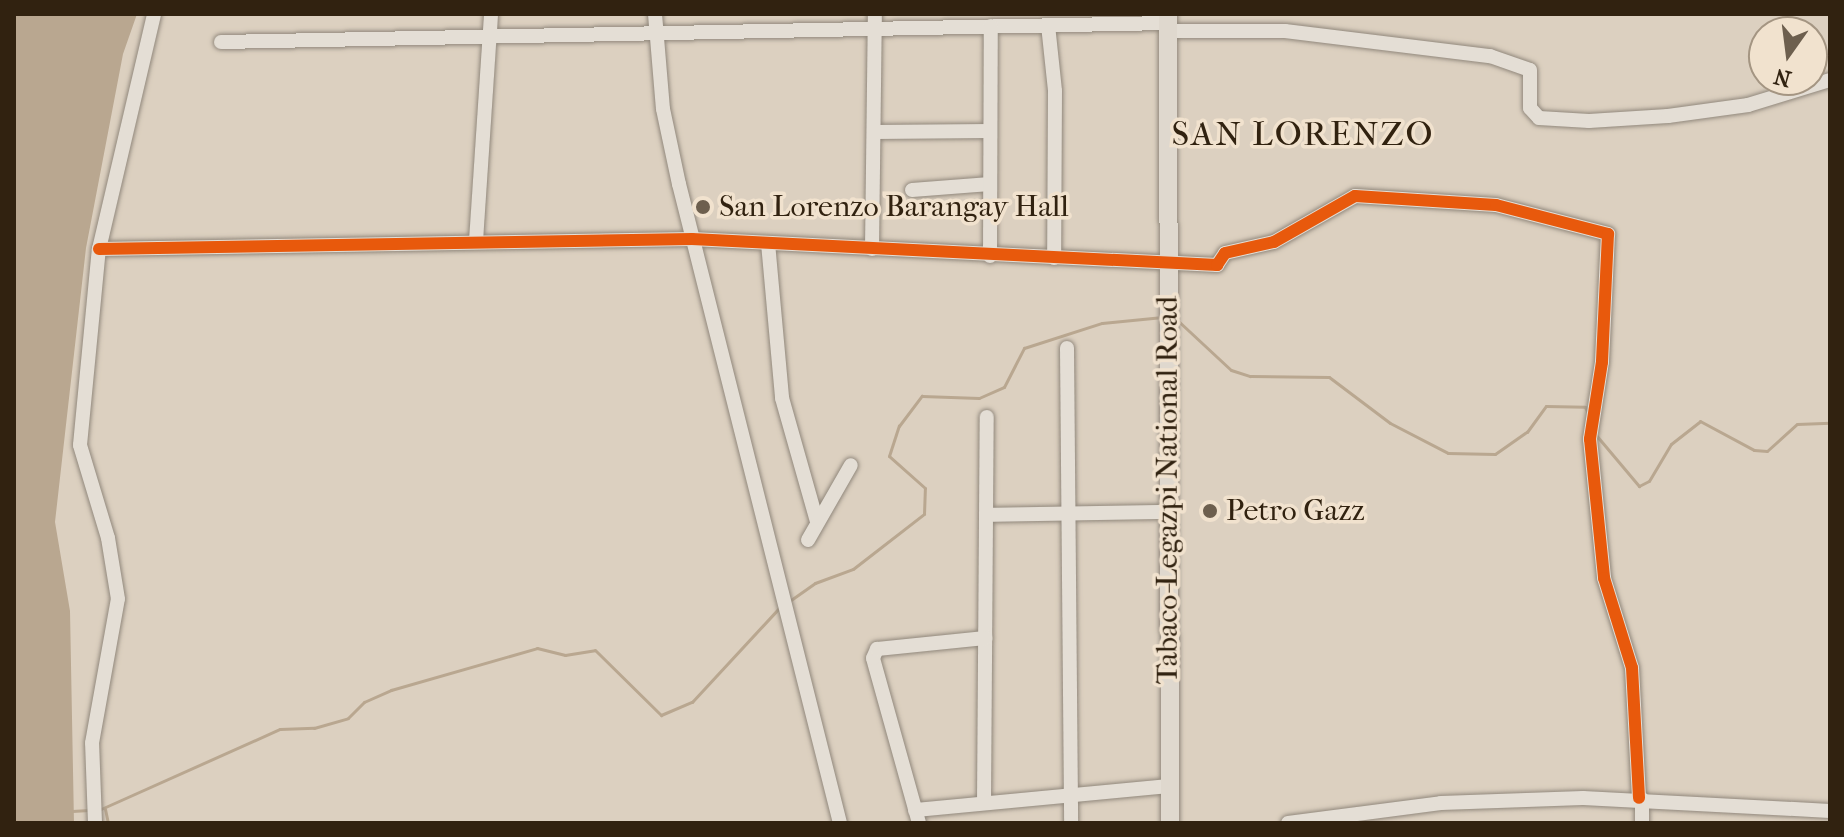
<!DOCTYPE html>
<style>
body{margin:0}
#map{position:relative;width:1844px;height:837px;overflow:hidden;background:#dcd0c0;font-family:"IM FELL French Canon",serif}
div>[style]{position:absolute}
.water>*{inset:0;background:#b9a790}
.stream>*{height:3px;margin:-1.5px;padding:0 1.5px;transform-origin:1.5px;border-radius:1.5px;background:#b9a790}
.roads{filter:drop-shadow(0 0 2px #91887c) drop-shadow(0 0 2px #91887c)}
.minor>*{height:14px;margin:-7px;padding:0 7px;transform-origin:7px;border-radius:7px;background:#e4ded5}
.major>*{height:18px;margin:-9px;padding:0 9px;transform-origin:9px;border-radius:9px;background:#dfd8ce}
.cycleway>*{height:12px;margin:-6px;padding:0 6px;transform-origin:6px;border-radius:6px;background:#e8590c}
.dots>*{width:22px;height:22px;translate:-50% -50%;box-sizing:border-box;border:4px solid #f1e2ce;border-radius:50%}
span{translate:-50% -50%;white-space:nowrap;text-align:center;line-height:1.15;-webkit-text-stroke:7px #f1e2ce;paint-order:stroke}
.poi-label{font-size:30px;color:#312210}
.left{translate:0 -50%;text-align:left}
.street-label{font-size:30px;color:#312210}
.quarter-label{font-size:34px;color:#312210;letter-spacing:2px}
.frame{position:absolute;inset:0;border:16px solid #312210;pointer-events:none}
.north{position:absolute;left:1748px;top:16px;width:80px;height:80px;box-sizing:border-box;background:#f1e2ce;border:2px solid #a49582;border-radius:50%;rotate:194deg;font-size:22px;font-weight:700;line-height:32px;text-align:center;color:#312210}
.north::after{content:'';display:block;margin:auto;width:28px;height:36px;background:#6d5f4e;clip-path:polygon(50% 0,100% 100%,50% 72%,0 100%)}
</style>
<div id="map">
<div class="water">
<div style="clip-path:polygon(14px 14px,137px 14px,123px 54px,86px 248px,55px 522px,70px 611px,74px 823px,14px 823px)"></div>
</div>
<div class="stream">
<div style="left:1175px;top:318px;width:76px;rotate:42.9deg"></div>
<div style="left:1231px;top:370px;width:20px;rotate:18deg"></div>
<div style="left:1250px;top:376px;width:79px;rotate:0.7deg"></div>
<div style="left:1329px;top:377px;width:76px;rotate:37deg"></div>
<div style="left:1390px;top:423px;width:65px;rotate:27.3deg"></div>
<div style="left:1448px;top:453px;width:47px;rotate:1.2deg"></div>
<div style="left:1495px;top:454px;width:39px;rotate:-35deg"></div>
<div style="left:1527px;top:432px;width:32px;rotate:-54deg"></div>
<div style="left:1546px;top:406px;width:39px;rotate:1deg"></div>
<div style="left:1585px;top:407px;width:7px;rotate:63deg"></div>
<div style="left:1596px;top:435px;width:67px;rotate:49.9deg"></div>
<div style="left:1639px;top:486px;width:11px;rotate:-27deg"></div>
<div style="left:1649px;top:481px;width:43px;rotate:-59.3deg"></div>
<div style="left:1671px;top:444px;width:37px;rotate:-38deg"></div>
<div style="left:1700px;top:421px;width:61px;rotate:28.2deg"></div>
<div style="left:1754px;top:450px;width:13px;rotate:4deg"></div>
<div style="left:1767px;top:451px;width:40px;rotate:-42deg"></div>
<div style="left:1797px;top:424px;width:33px;rotate:-2deg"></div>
<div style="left:788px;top:602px;width:33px;rotate:-35deg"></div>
<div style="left:815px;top:583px;width:40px;rotate:-20.2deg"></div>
<div style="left:853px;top:569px;width:90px;rotate:-37.8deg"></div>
<div style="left:924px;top:514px;width:26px;rotate:-88deg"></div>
<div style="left:925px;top:488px;width:48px;rotate:-138.4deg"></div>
<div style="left:889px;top:456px;width:32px;rotate:-72deg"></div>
<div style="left:899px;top:426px;width:38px;rotate:-53deg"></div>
<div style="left:922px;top:396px;width:57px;rotate:2deg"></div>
<div style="left:979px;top:398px;width:27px;rotate:-24deg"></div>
<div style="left:1004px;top:387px;width:44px;rotate:-62.9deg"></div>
<div style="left:1024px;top:348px;width:82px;rotate:-17.8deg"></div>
<div style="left:1102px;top:323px;width:61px;rotate:-5.6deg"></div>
<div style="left:101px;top:809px;width:196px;rotate:-24.1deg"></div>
<div style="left:280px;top:729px;width:34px;rotate:-2deg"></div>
<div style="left:314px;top:728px;width:35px;rotate:-16deg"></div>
<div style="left:348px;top:718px;width:23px;rotate:-45deg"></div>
<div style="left:364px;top:702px;width:30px;rotate:-24deg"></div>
<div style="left:391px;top:690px;width:152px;rotate:-16deg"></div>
<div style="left:537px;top:648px;width:29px;rotate:14deg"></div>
<div style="left:565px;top:655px;width:30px;rotate:-9deg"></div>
<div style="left:595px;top:650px;width:93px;rotate:44.6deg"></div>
<div style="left:661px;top:715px;width:34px;rotate:-23deg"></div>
<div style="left:692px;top:702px;width:131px;rotate:-47.2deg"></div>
<div style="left:105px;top:809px;width:14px;rotate:78deg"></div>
<div style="left:72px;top:811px;width:17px;rotate:-3deg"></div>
</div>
<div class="roads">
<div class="minor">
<div style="left:655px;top:14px;width:95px;rotate:85.2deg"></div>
<div style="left:663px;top:109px;width:77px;rotate:78deg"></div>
<div style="left:679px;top:184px;width:659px;rotate:75.86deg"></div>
<div style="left:1048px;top:25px;width:66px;rotate:83.9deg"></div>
<div style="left:1055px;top:91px;width:167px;rotate:90.3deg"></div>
<div style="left:1168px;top:31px;width:117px"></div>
<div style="left:1285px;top:31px;width:207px;rotate:7deg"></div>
<div style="left:1490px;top:56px;width:42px;rotate:19.3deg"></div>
<div style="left:1530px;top:70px;width:38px;rotate:90deg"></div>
<div style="left:1530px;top:108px;width:13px;rotate:48deg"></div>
<div style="left:1539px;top:118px;width:50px;rotate:3.4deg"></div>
<div style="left:1589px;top:121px;width:79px;rotate:-3.6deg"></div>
<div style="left:1668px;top:116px;width:81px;rotate:-7.8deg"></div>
<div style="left:1748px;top:105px;width:86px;rotate:-17deg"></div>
<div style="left:221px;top:42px;width:947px;rotate:-1.15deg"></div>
<div style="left:874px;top:132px;width:116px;rotate:-0.5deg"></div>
<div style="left:912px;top:190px;width:78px;rotate:-4.4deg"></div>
<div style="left:476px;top:241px;width:227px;rotate:-86.2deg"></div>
<div style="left:768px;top:243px;width:156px;rotate:84.8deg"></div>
<div style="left:782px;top:398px;width:129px;rotate:74.2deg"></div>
<div style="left:99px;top:249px;width:593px;rotate:-0.97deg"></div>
<div style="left:692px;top:239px;width:526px;rotate:2.84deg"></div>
<div style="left:1217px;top:265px;width:14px;rotate:-56deg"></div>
<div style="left:1225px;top:253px;width:50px;rotate:-12.7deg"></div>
<div style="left:1274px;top:242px;width:93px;rotate:-29.6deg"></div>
<div style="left:1355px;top:196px;width:141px;rotate:3.7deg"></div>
<div style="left:1496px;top:205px;width:116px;rotate:14.5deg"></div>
<div style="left:1608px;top:234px;width:128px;rotate:92.7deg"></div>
<div style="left:1602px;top:362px;width:78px;rotate:98.9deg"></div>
<div style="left:1590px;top:439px;width:140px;rotate:84.2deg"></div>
<div style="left:1604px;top:578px;width:94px;rotate:72.7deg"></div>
<div style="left:1632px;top:668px;width:130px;rotate:86.9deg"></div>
<div style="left:872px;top:249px;width:235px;rotate:-89.3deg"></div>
<div style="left:990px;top:256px;width:230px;rotate:-89.8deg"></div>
<div style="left:1067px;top:348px;width:475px;rotate:89.5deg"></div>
<div style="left:986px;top:515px;width:180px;rotate:-1deg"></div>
<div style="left:808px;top:540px;width:86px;rotate:-60.2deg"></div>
<div style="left:1642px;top:799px;width:24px;rotate:90deg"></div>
<div style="left:984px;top:803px;width:386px;rotate:-89.6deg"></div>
<div style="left:915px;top:810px;width:256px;rotate:-5.4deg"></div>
<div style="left:95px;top:823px;width:80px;rotate:-92.1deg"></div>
<div style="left:92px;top:743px;width:146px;rotate:-79.8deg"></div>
<div style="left:118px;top:599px;width:62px;rotate:-99.3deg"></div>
<div style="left:108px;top:538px;width:97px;rotate:-106.8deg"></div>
<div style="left:80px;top:445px;width:197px;rotate:-84.5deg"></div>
<div style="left:99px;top:249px;width:241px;rotate:-76.8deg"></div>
<div style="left:919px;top:823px;width:171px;rotate:-105.6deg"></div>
<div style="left:873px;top:658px;width:10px;rotate:-66deg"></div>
<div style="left:877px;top:649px;width:109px;rotate:-5.8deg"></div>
<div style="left:1288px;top:823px;width:154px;rotate:-7.4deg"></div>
<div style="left:1441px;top:803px;width:142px;rotate:-2deg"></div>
<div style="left:1583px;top:798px;width:247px;rotate:3deg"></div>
</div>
<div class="major">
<div style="left:1168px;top:14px;width:809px;rotate:89.86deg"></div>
</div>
</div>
<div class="cycleway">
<div style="left:99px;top:249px;width:593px;rotate:-0.97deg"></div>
<div style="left:692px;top:239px;width:526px;rotate:2.84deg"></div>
<div style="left:1217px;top:265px;width:14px;rotate:-56deg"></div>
<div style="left:1225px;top:253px;width:50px;rotate:-12.7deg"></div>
<div style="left:1274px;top:242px;width:93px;rotate:-29.6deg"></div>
<div style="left:1355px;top:196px;width:141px;rotate:3.7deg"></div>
<div style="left:1496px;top:205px;width:116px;rotate:14.5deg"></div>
<div style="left:1608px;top:234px;width:128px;rotate:92.7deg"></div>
<div style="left:1602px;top:362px;width:78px;rotate:98.9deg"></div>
<div style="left:1590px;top:439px;width:140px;rotate:84.2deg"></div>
<div style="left:1604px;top:578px;width:94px;rotate:72.7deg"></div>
<div style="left:1632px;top:668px;width:130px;rotate:86.9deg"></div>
</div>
<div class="dots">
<div style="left:703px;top:207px;background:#6d5f4e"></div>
<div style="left:1210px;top:511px;background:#6d5f4e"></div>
</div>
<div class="poi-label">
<span class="left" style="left:719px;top:207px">San Lorenzo Barangay Hall</span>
<span class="left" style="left:1226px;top:511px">Petro Gazz</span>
</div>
<div class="street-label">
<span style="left:1168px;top:490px;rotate:-90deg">Tabaco-Legazpi National Road</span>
</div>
<div class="quarter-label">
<span style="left:1303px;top:135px">SAN LORENZO</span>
</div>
<div class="frame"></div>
<div class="north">N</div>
</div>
